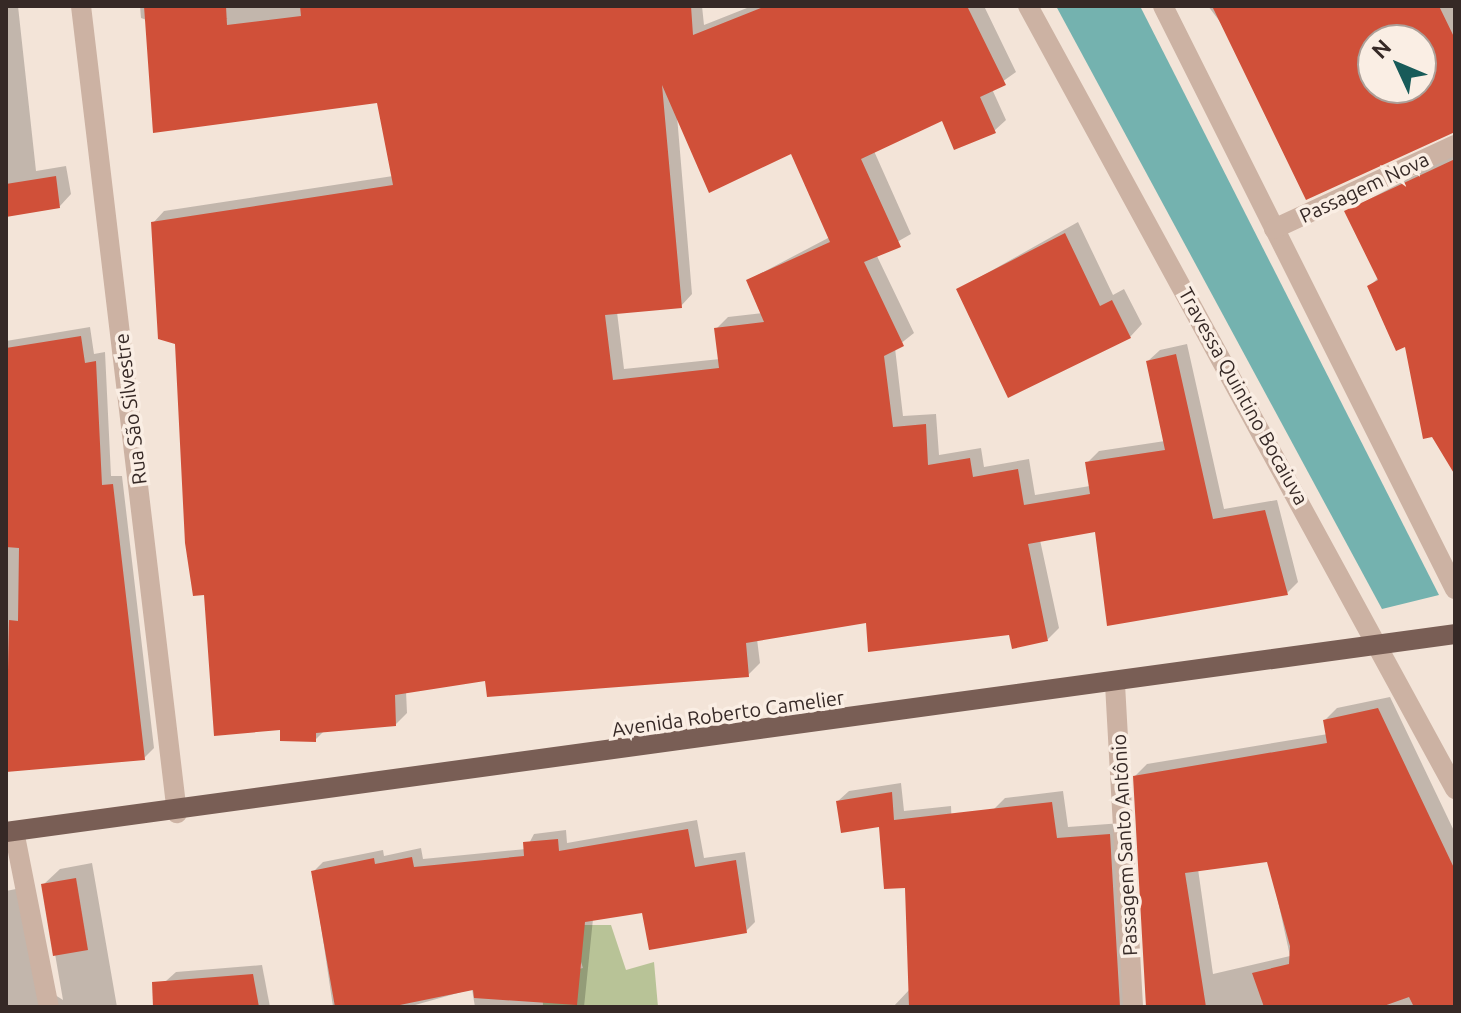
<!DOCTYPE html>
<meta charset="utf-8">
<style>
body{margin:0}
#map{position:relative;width:1461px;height:1013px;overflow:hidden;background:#f3e4d8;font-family:Ubuntu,sans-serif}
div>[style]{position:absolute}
.green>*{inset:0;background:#b8c397}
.water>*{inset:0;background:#74b2af}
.shadow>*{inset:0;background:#0003}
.building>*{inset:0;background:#d05039}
.minor>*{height:20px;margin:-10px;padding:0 10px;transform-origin:10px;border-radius:10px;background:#ccb2a3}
.major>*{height:20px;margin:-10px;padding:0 10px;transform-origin:10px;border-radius:10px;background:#795e55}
span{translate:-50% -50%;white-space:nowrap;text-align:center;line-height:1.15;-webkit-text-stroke:7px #faeee4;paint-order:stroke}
.street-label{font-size:20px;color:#362926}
.frame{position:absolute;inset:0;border:8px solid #362926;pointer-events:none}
.north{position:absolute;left:1357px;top:24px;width:80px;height:80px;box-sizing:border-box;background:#faeee4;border:2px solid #ac9f98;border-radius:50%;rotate:314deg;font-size:22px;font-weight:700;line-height:32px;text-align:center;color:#362926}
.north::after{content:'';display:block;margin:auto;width:28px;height:36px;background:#185b59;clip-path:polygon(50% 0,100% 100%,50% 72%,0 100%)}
</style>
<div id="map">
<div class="green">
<div style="clip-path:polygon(569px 925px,611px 925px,626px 970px,654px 962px,658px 1007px,543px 1007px,542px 977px,583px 968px)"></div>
</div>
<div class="water">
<div style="clip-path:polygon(1056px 6px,1140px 6px,1439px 595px,1382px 609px)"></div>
</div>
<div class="shadow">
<div style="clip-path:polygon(6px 6px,18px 6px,36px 171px,66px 166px,71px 194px,60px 206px,6px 214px)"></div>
<div style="clip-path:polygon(evenodd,140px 6px,702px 6px,704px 25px,752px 6px,984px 6px,1016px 72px,992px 89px,1006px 120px,994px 131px,943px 119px,874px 151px,911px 234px,876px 254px,914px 333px,895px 348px,903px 416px,936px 414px,939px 455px,981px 448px,984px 467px,1029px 459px,1035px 495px,1090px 486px,1087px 463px,1099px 451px,1165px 441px,1148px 361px,1160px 350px,1187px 344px,1224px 509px,1277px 500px,1298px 582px,1287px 593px,1096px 530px,1040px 540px,1059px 628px,1048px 639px,867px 620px,757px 639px,760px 663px,748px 675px,487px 679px,406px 691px,407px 713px,396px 724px,325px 730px,315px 740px,282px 728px,205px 593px,177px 343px,153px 223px,164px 211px,393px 176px,378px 101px,141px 18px,140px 6px,677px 116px,792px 151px,830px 237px,748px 280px,763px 313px,728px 317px,716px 329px,720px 359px,624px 369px,617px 312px,681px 306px,692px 294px,677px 116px)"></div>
<div style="clip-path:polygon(evenodd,1208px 6px,1455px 6px,1455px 133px,1224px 27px,1208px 6px,1373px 40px,1421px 40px,1421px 88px,1373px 88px,1373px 40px)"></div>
<div style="clip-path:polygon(1455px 154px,1455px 471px,1406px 344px,1370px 286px,1379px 277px,1347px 211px)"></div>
<div style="clip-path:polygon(1078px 222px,1113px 295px,1124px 289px,1142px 324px,1130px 337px,959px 289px)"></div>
<div style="clip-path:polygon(90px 327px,94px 354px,105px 352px,111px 476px,122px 476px,154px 748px,144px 758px,6px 769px,6px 341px)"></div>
<div style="clip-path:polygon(evenodd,1390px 697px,1455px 833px,1455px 1007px,1148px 1007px,1135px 776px,1147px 764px,1328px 734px,1325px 720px,1337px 708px,1390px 697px,1269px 860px,1290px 956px,1213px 974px,1198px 869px,1269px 860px)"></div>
<div style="clip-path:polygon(901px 783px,904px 811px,951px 806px,960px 1007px,893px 1007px,910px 989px,907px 885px,880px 825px,838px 801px,849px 791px)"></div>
<div style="clip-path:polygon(1063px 791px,1068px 827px,1122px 823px,1131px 996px,1145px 1007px,1012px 1007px,993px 810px,1005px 798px)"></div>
<div style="clip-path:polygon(697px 820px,704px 858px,745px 852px,755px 922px,746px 931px,644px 911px,593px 919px,584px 1007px,475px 1007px,472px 989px,408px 1007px,333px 1007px,313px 872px,323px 862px,383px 850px,384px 856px,421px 848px,423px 859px,526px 849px,534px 834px,566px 830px,567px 843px)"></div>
<div style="clip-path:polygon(92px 863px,117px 1007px,6px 1007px,6px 891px,31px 886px,52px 993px,63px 1000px,43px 885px,60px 869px)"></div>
<div style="clip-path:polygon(262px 965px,270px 1007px,172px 1007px,166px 981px,176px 972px)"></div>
</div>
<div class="building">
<div style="clip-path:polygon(evenodd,144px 6px,226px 6px,227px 25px,301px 16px,300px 6px,691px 6px,693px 35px,766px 6px,967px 6px,1006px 85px,980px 97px,996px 133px,954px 150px,942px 121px,861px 159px,901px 247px,864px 262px,904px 346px,884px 356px,893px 427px,926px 424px,928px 465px,970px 458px,973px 477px,1018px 469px,1024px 505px,1090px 494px,1085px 462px,1165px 450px,1146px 361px,1176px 354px,1213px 519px,1265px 510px,1288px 595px,1107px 626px,1095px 532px,1028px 544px,1048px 641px,1012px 649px,1009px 635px,868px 652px,866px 623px,746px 643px,749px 677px,487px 697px,485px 681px,395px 695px,396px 726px,316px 733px,316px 742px,280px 741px,280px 730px,214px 736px,204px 595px,193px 596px,185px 543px,175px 344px,158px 339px,151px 222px,393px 185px,377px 103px,153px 133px,144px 6px,662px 85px,709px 193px,791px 154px,830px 242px,746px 280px,764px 322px,714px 328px,719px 368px,613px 380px,605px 315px,682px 308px,662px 85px)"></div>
<div style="clip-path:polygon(evenodd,1212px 6px,1439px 6px,1455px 39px,1455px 132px,1306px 200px,1212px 6px,1373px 40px,1421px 40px,1421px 88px,1373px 88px,1373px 40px)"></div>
<div style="clip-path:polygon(1455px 159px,1455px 475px,1432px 437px,1423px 439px,1405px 347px,1396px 351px,1367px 286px,1378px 280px,1344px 211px)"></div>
<div style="clip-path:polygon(56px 176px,60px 208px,6px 217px,6px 184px)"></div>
<div style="clip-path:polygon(1065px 233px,1100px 306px,1112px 300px,1131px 338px,1008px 398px,956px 289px)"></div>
<div style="clip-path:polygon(81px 336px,85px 363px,96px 361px,102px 485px,113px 484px,145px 760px,6px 772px,9px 620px,18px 621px,19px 548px,6px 547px,6px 348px)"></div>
<div style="clip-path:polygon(1378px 708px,1455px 870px,1455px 1007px,1414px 1007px,1409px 997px,1381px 1007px,1264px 1007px,1252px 973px,1289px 964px,1290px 946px,1267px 862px,1185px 873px,1206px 1007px,1146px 1007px,1133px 776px,1327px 743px,1323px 720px)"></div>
<div style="clip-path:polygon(892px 792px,894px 820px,1052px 802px,1057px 838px,1110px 834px,1120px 1007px,909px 1007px,905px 888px,884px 889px,879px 827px,841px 833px,836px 801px)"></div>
<div style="clip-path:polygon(688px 829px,695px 867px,736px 860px,747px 933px,649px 950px,642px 913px,585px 922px,577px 1005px,474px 998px,473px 990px,390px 1007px,335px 1007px,311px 871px,374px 858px,375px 864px,412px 857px,414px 867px,524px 856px,523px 842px,558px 839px,559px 851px)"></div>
<div style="clip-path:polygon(76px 878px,88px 950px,53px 956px,41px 884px)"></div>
<div style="clip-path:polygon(253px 974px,259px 1007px,153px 1007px,152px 982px)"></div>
</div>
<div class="minor">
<div style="left:81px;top:6px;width:813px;rotate:83.22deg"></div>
<div style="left:1028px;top:6px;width:892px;rotate:61.39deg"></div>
<div style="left:1163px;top:6px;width:652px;rotate:63.4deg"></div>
<div style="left:1274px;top:229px;width:200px;rotate:-24.9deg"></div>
<div style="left:1115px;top:684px;width:324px;rotate:86.8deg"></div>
<div style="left:14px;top:831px;width:179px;rotate:78.8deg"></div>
</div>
<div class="major">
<div style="left:6px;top:832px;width:1462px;rotate:-7.78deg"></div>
</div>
<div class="street-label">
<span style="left:1364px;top:187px;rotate:-25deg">Passagem Nova</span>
<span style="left:1244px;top:396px;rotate:61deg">Travessa Quintino Bocaiuva</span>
<span style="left:130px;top:409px;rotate:-97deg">Rua São Silvestre</span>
<span style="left:728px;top:713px;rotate:-8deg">Avenida Roberto Camelier</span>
<span style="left:1124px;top:845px;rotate:-93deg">Passagem Santo Antônio</span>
</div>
<div class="frame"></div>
<div class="north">N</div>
</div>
